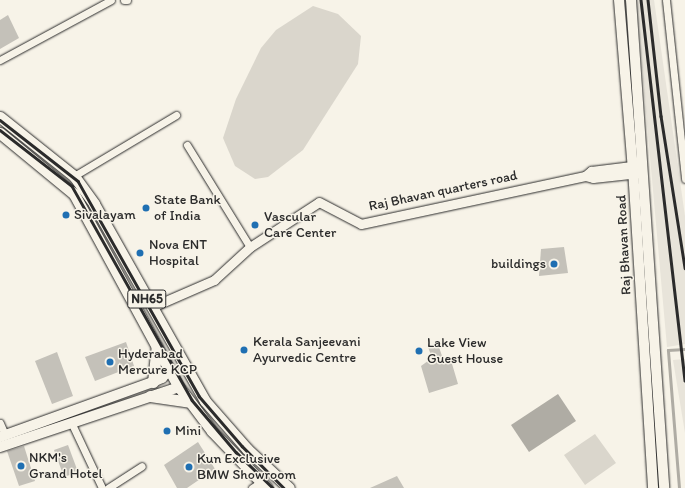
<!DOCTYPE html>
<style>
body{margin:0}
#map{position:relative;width:685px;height:488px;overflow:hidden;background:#f7f3e8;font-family:Itim,sans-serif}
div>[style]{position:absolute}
.built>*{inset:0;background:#e8e4da}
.green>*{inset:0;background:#dad6cc}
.water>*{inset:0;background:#afaca4}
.stream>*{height:2.5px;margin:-1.25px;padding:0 1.25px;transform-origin:1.25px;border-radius:1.25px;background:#afaca4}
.building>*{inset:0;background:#c4c1b9}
.roads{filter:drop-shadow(0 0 1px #2b2b2b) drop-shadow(0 0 1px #2b2b2b)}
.minor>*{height:7px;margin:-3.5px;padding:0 3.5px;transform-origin:3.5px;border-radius:3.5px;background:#f7f3e8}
.tertiary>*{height:9px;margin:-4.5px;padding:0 4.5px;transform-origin:4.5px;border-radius:4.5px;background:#f7f3e8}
.secondary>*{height:10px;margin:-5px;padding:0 5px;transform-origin:5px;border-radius:5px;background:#f7f3e8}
.trunk>*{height:11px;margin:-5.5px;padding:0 5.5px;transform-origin:5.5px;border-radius:5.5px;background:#f7f3e8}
.rail>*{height:2.5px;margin:-1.25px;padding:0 1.25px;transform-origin:1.25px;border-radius:1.25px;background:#2b2b2b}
.dots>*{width:11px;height:11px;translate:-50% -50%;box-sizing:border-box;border:2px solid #f7f3e8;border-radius:50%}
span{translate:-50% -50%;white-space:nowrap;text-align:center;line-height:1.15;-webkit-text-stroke:3px #f7f3e8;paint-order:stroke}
.shield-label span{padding:1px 3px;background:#f7f3e8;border:1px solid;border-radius:3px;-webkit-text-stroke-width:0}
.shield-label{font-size:13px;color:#2b2b2b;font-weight:700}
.street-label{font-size:14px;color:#2b2b2b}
.poi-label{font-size:14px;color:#2b2b2b}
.left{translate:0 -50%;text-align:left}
.right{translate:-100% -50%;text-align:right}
</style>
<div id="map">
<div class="built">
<div style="clip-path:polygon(636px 0,654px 0,685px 216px,685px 344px,667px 347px)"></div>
<div style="clip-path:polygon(685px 359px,685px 433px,673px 360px)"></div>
</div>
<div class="green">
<div style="clip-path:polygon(313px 6px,338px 14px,361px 36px,358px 64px,303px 150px,268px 177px,255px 179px,235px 166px,223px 138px,236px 99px,261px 48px,276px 30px)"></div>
<div style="clip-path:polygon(595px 434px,616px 463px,585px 485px,564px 455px)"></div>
</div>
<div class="water">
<div style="clip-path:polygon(558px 394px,576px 421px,529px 452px,511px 425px)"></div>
</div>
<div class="stream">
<div style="left:679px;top:488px;width:138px;rotate:-94.6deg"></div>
<div style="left:668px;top:350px;width:17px;rotate:-3deg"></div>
</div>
<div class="building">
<div style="clip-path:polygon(8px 15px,19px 38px,0 49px,0 20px)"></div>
<div style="clip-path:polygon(564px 247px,568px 273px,539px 276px,541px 249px)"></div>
<div style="clip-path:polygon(126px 342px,134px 366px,95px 381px,85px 357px)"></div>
<div style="clip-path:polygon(438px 344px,443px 359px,450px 357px,458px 384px,429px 393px,421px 366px,432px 358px,428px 347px)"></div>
<div style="clip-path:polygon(57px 352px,73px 396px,52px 404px,35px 361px)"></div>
<div style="clip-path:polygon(198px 442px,215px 469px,187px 488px,177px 488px,164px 465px)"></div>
<div style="clip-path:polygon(68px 445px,78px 472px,64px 477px,54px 450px)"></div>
<div style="clip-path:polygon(24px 446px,35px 481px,19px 486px,7px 451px)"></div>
<div style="clip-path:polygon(397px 476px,404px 488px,370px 488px)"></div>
</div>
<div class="roads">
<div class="minor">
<div style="left:124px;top:0;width:3px"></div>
<div style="left:666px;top:0;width:180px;rotate:83.9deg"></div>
<div style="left:0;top:60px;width:126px;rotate:-28.4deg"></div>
<div style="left:187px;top:145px;width:120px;rotate:58.3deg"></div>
<div style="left:74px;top:176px;width:119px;rotate:-30.9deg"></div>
<div style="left:71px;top:422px;width:73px;rotate:64.8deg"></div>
<div style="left:0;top:423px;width:13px;rotate:67deg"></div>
<div style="left:108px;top:488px;width:40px;rotate:-32.9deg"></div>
<div style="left:252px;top:488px;width:11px;rotate:-34deg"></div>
</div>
<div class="tertiary">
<div style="left:585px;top:176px;width:8px;rotate:14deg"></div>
<div style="left:593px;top:178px;width:46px;rotate:-6.2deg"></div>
<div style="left:152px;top:307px;width:68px;rotate:-23.5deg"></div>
<div style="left:214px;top:280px;width:49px;rotate:-42.5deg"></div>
<div style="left:250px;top:247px;width:82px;rotate:-33.1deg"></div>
<div style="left:319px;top:202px;width:47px;rotate:27.6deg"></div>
<div style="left:361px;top:224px;width:229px;rotate:-12.1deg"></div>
<div style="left:585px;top:176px;width:8px;rotate:-40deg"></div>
<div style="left:591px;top:171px;width:49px;rotate:-7deg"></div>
</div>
<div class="secondary">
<div style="left:619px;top:0;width:170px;rotate:85.3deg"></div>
<div style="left:633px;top:169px;width:320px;rotate:86.4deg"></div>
<div style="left:631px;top:0;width:489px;rotate:86.1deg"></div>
<div style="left:0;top:437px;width:163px;rotate:-19.8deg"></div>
<div style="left:153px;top:382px;width:10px;rotate:-24deg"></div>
<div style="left:162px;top:378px;width:12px;rotate:-48deg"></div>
<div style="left:0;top:447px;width:189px;rotate:-18.5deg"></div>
</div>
<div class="trunk">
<div style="left:0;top:117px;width:95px;rotate:38.6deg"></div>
<div style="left:74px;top:176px;width:34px;rotate:54deg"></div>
<div style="left:94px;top:204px;width:226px;rotate:60.6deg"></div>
<div style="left:205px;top:401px;width:64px;rotate:48.8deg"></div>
<div style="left:247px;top:449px;width:57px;rotate:42.9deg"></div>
<div style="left:0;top:133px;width:96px;rotate:39.5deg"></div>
<div style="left:74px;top:194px;width:220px;rotate:61.5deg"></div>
<div style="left:179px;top:387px;width:55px;rotate:53.1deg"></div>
<div style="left:212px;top:431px;width:79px;rotate:46deg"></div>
<div style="left:153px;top:382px;width:36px;rotate:-84deg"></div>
<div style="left:150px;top:396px;width:40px;rotate:8.5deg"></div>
</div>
</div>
<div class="rail">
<div style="left:641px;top:0;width:383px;rotate:83.4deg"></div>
<div style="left:648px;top:0;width:117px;rotate:83.6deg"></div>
<div style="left:661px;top:116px;width:154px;rotate:81deg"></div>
<div style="left:0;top:120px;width:99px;rotate:38deg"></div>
<div style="left:78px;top:181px;width:247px;rotate:60.6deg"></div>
<div style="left:199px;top:396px;width:66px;rotate:49.3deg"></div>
<div style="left:242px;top:446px;width:59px;rotate:45deg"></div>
<div style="left:0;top:130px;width:91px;rotate:37.9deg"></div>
<div style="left:72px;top:186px;width:245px;rotate:60.7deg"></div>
<div style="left:192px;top:400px;width:68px;rotate:49.8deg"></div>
<div style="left:236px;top:452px;width:52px;rotate:44.2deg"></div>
</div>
<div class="dots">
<div style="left:146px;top:208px;background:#1f6fb2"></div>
<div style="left:66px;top:215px;background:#1f6fb2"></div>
<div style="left:255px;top:225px;background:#1f6fb2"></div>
<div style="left:140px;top:253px;background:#1f6fb2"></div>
<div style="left:554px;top:264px;background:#1f6fb2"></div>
<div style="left:244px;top:350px;background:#1f6fb2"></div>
<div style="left:419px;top:351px;background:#1f6fb2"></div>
<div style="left:110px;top:362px;background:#1f6fb2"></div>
<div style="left:167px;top:431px;background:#1f6fb2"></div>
<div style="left:21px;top:466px;background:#1f6fb2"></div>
<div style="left:189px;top:467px;background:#1f6fb2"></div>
</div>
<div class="shield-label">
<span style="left:147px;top:299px">NH65</span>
</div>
<div class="street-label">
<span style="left:443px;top:191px;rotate:-12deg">Raj Bhavan quarters road</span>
<span style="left:624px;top:245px;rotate:-93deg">Raj Bhavan Road</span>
</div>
<div class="poi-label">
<span class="left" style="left:154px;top:208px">State Bank<br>of India</span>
<span class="left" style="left:74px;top:215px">Sivalayam</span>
<span class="left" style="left:264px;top:225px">Vascular<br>Care Center</span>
<span class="left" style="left:149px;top:253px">Nova ENT<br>Hospital</span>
<span class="right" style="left:546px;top:264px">buildings</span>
<span class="left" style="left:253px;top:350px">Kerala Sanjeevani<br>Ayurvedic Centre</span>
<span class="left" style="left:427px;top:351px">Lake View<br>Guest House</span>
<span class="left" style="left:118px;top:362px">Hyderabad<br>Mercure KCP</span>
<span class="left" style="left:175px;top:431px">Mini</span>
<span class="left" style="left:29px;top:466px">NKM's<br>Grand Hotel</span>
<span class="left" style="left:197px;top:467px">Kun Exclusive<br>BMW Showroom</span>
</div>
</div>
